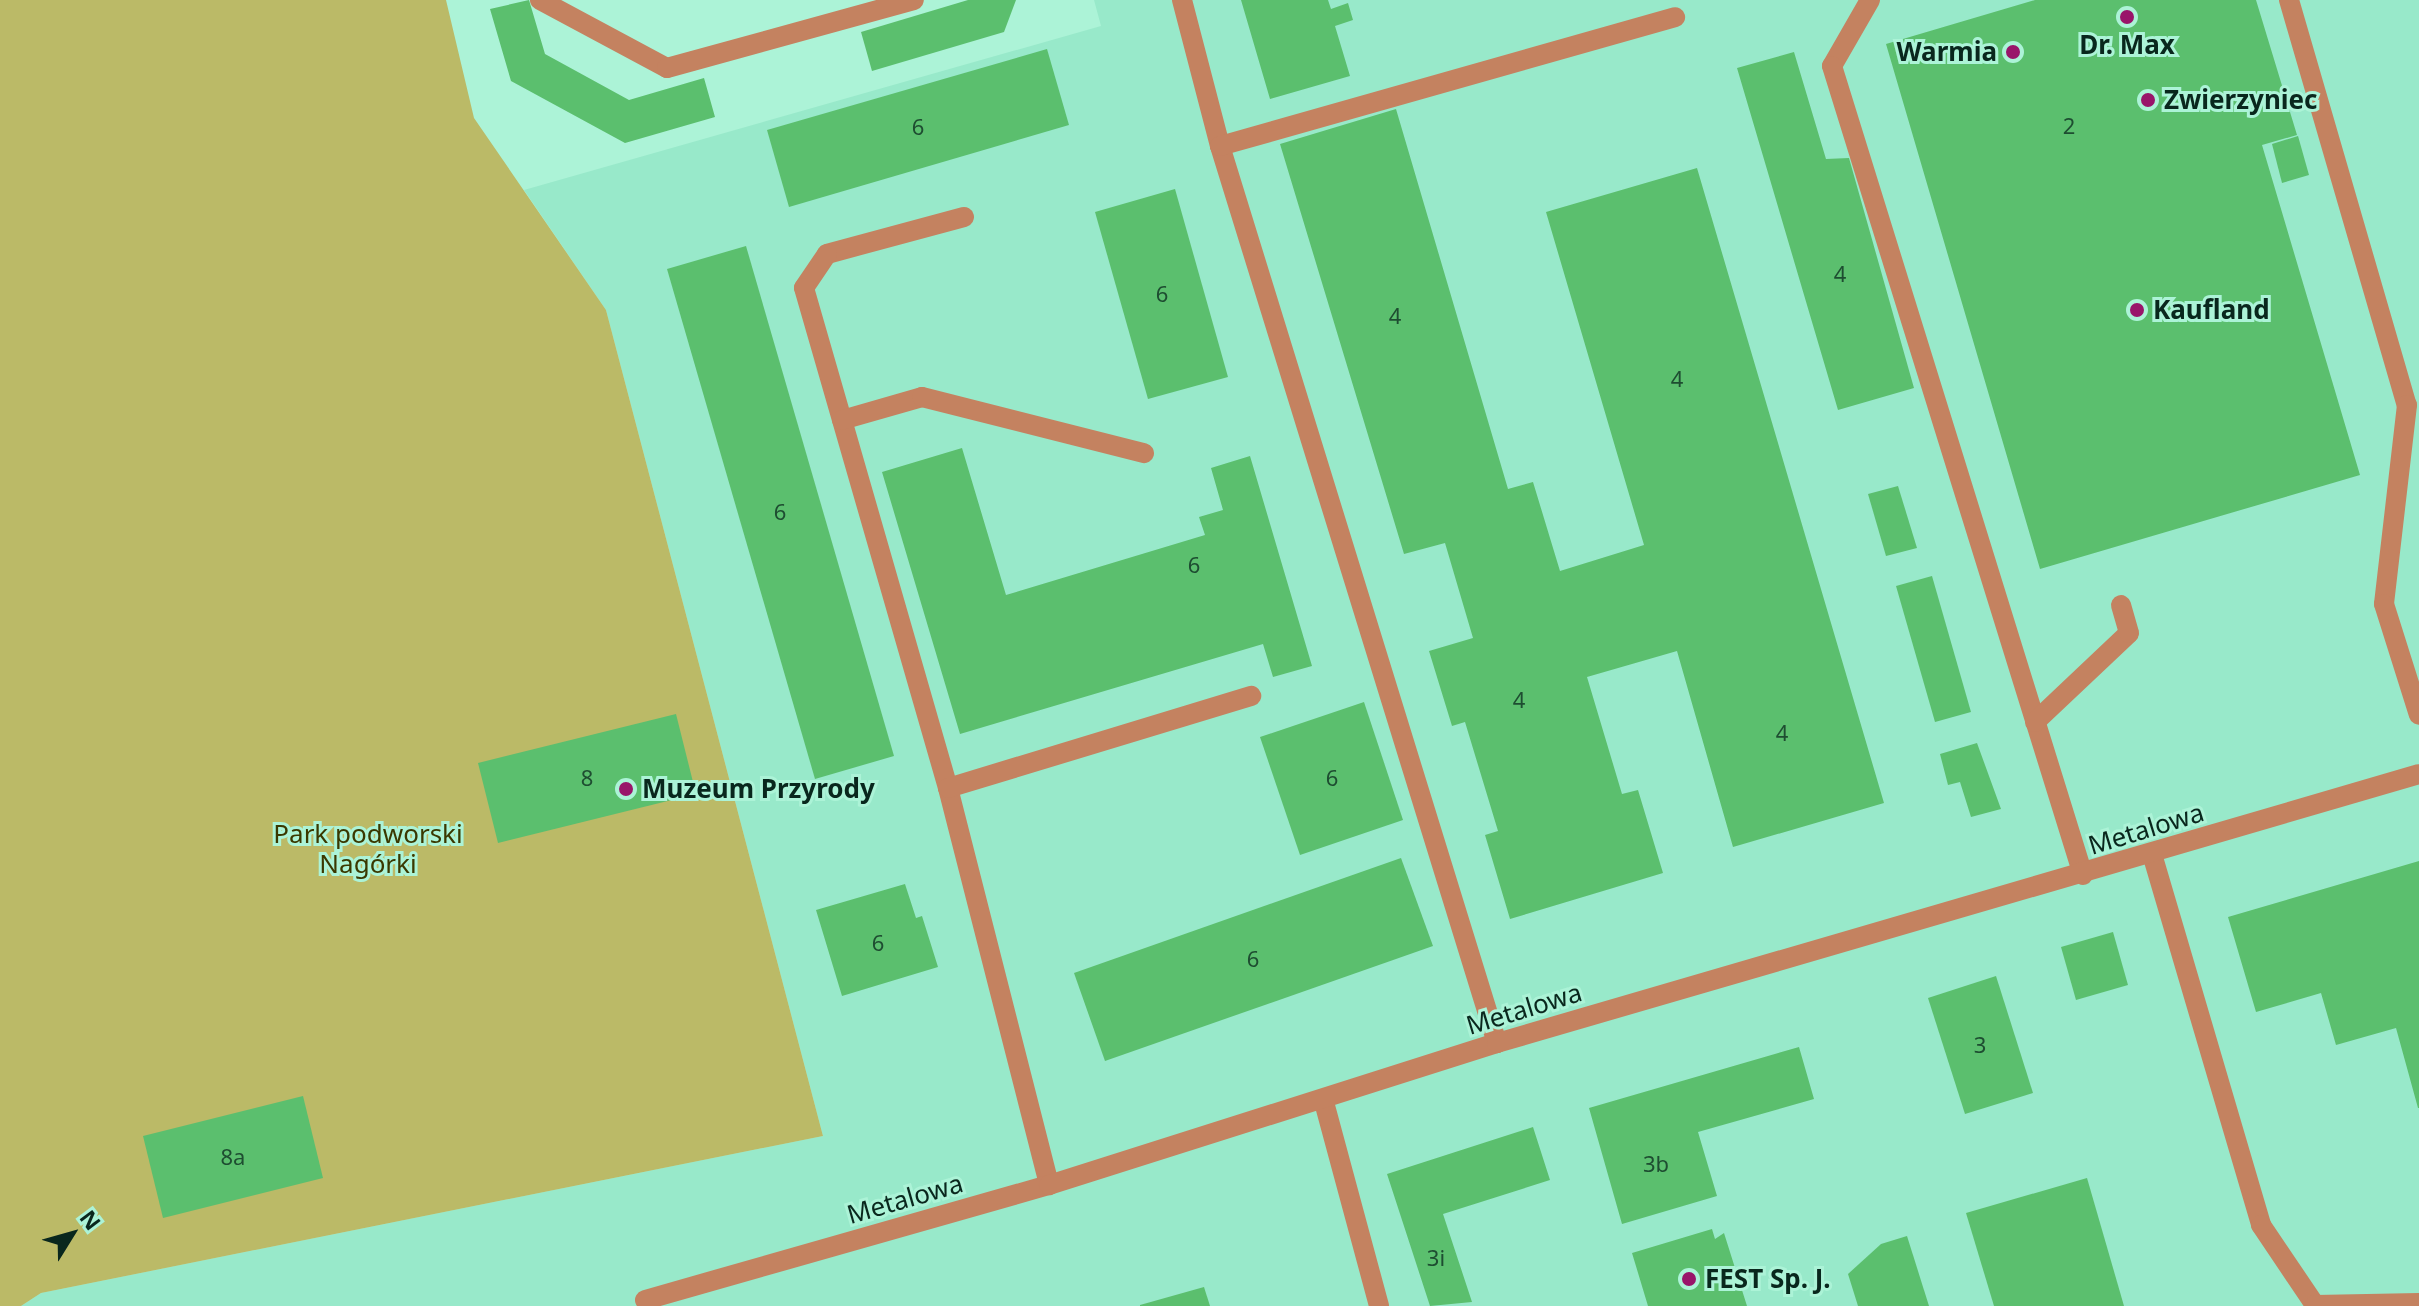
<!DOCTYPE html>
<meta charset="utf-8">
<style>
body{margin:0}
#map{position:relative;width:2419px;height:1306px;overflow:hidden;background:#acf3d7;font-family:"Noto Sans",sans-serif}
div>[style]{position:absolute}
.built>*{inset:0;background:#98e9ca}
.green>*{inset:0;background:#bbba67}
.building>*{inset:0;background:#5bbf6e}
.minor>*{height:20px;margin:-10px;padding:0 10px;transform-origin:10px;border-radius:10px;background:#c48260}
.dots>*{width:22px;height:22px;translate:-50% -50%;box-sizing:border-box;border:4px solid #acf3d7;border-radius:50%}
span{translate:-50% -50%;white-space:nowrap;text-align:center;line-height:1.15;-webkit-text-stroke:6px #acf3d7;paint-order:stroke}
.number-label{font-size:22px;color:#1e4d31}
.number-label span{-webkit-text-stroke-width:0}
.poi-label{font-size:26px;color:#09271d;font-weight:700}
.right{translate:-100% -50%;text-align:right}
.left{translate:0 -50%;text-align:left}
.street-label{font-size:26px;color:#09271d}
.park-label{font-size:26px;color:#3a3800}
.north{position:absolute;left:32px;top:1194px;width:80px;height:80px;-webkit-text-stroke:6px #acf3d7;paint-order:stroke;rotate:53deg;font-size:22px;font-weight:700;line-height:32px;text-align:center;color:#09271d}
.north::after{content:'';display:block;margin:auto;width:28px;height:36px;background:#09271d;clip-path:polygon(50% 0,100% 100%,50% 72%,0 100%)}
</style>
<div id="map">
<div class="built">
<div style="clip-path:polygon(1094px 0,2419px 0,2419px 1306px,21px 1306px,41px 1293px,823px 1136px,606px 310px,524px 190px,1101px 26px)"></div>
</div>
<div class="green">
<div style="clip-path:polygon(0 0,446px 0,474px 118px,606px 310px,823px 1136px,41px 1293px,21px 1306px,0 1306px)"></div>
</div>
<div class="building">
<div style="clip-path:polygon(529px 0,545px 54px,629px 100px,704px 78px,715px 117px,625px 143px,511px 81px,490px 9px)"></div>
<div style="clip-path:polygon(968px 0,1016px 0,1004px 32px,872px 71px,861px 32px)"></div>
<div style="clip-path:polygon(1241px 0,1328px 0,1331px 9px,1348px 3px,1353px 20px,1335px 26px,1350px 76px,1270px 99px)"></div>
<div style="clip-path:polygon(2035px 0,2256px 0,2297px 135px,2262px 145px,2360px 475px,2040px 569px,1886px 44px)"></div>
<div style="clip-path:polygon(1047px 49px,1069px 125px,789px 207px,767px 130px)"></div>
<div style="clip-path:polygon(1794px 52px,1826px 159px,1849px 158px,1914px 388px,1838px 410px,1737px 68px)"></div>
<div style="clip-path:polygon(1396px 109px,1508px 489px,1533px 482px,1560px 571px,1644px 545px,1546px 212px,1697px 168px,1884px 803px,1733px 847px,1677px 651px,1587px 677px,1622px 794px,1638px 790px,1663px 873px,1510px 919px,1485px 835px,1498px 831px,1465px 722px,1452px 726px,1429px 651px,1473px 638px,1445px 543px,1404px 554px,1280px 144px)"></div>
<div style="clip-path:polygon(2298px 136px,2309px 175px,2282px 183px,2272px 144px)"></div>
<div style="clip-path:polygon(1175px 189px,1228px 377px,1148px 399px,1095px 212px)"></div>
<div style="clip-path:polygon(746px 246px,894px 756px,815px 779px,667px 269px)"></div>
<div style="clip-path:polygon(962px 448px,1006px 595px,1205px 535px,1199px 517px,1223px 510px,1211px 468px,1250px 456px,1312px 666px,1273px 677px,1263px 644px,960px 734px,882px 472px)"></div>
<div style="clip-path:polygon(1898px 486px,1917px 548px,1886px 556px,1868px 494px)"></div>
<div style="clip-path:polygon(1932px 576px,1971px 712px,1935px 722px,1896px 586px)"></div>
<div style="clip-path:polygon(1364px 702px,1403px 820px,1300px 855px,1260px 737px)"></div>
<div style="clip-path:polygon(676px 714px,696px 794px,498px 843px,478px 763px)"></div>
<div style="clip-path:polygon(1977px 743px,2001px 809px,1971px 817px,1960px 782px,1948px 785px,1940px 754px)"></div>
<div style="clip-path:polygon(1401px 858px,1433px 946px,1105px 1061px,1074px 973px)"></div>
<div style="clip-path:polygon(2419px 861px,2419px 1108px,2418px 1108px,2396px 1028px,2336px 1045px,2321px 993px,2256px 1012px,2228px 917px)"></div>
<div style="clip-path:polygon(905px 884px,916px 918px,922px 916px,938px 967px,842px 996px,816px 910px)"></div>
<div style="clip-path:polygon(2113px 932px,2128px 985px,2076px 1000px,2061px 947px)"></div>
<div style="clip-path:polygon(1996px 976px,2033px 1093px,1965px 1114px,1928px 998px)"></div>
<div style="clip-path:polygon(1799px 1047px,1814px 1099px,1698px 1132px,1717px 1196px,1622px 1224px,1589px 1108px)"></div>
<div style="clip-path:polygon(303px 1096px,323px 1178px,163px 1218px,143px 1136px)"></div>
<div style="clip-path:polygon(1533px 1127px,1550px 1180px,1443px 1214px,1472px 1302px,1430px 1306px,1387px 1174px)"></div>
<div style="clip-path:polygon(2087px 1178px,2124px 1306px,1994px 1306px,1966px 1213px)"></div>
<div style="clip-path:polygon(1712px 1229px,1715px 1239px,1724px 1233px,1747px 1306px,1648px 1306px,1632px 1253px)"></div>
<div style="clip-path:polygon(1907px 1236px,1929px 1306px,1858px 1306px,1848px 1274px,1881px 1244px)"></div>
<div style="clip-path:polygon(1204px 1287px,1210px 1306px,1140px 1306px,1140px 1305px)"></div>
</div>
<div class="minor">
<div style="left:540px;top:0;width:144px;rotate:28.2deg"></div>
<div style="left:667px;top:68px;width:256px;rotate:-15.4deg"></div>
<div style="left:1182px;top:0;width:151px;rotate:75.4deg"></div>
<div style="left:1220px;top:146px;width:939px;rotate:72.84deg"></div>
<div style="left:1870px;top:0;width:76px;rotate:119.9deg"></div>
<div style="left:1832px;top:66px;width:847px;rotate:72.76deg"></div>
<div style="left:2289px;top:0;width:422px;rotate:73.8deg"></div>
<div style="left:2407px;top:405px;width:200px;rotate:96.6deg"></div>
<div style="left:2384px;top:604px;width:116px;rotate:72.5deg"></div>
<div style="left:1220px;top:146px;width:473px;rotate:-15.8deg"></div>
<div style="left:964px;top:217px;width:142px;rotate:164.9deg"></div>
<div style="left:827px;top:254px;width:41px;rotate:124.1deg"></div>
<div style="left:804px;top:288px;width:520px;rotate:73.93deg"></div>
<div style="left:948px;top:788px;width:410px;rotate:75.7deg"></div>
<div style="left:842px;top:420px;width:83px;rotate:-16deg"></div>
<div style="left:922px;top:397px;width:229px;rotate:14.2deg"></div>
<div style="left:2035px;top:722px;width:129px;rotate:-43.4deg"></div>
<div style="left:2129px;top:633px;width:29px;rotate:-106deg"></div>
<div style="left:948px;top:788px;width:317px;rotate:-16.9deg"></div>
<div style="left:2152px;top:854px;width:387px;rotate:73.6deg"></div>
<div style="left:2261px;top:1225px;width:97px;rotate:56deg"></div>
<div style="left:2315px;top:1305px;width:104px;rotate:-1.1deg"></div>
<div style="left:1324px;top:1102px;width:211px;rotate:74.9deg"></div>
<div style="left:645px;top:1300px;width:420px;rotate:-15.9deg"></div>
<div style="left:1049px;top:1185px;width:470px;rotate:-17.6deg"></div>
<div style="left:1497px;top:1043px;width:960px;rotate:-16.26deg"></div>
</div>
<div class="dots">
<div style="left:2127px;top:17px;background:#99156a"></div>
<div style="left:2013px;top:52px;background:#99156a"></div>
<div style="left:2148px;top:100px;background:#99156a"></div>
<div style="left:2137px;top:310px;background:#99156a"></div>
<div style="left:626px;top:789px;background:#99156a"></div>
<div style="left:1689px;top:1279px;background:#99156a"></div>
</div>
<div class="number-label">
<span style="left:2069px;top:126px">2</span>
<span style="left:918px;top:127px">6</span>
<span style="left:1840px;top:274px">4</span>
<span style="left:1162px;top:294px">6</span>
<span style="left:1395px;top:316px">4</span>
<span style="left:1677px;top:379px">4</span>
<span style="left:780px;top:512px">6</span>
<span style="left:1194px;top:565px">6</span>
<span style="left:1519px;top:700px">4</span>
<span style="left:1782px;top:733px">4</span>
<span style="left:587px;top:778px">8</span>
<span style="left:1332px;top:778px">6</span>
<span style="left:878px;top:943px">6</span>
<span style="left:1253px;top:959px">6</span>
<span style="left:1980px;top:1045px">3</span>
<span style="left:233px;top:1157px">8a</span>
<span style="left:1656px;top:1164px">3b</span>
<span style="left:1436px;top:1258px">3i</span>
</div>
<div class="poi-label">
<span style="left:2127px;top:45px">Dr. Max</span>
<span class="right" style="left:1997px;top:52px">Warmia</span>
<span class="left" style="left:2164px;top:100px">Zwierzyniec</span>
<span class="left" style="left:2153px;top:310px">Kaufland</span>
<span class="left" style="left:642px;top:789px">Muzeum Przyrody</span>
<span class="left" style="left:1705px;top:1279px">FEST Sp. J.</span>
</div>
<div class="street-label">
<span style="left:2146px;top:829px;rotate:-17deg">Metalowa</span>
<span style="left:1524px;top:1009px;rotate:-17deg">Metalowa</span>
<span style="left:905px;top:1199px;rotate:-16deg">Metalowa</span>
</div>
<div class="park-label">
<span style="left:368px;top:849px">Park podworski<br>Nagórki</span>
</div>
<div class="north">N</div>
</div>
